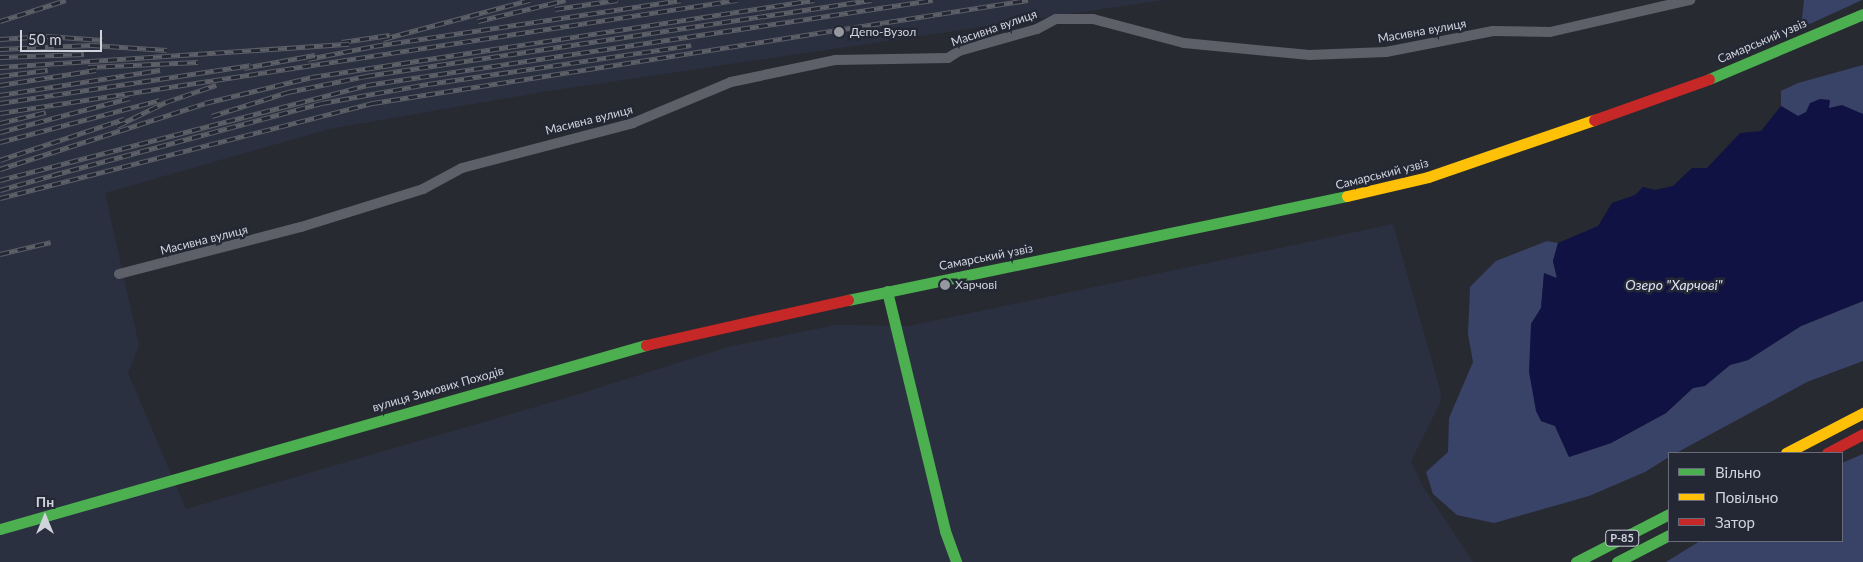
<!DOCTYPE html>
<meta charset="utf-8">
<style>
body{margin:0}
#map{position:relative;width:1863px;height:562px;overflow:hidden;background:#282a31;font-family:Lato,sans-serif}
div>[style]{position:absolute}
.built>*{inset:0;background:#2b3041}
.green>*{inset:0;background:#394367}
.water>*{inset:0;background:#0f1243}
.street>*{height:10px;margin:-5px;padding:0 5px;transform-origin:5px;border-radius:5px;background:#5d6069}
.fast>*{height:11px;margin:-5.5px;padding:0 5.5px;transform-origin:5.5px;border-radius:5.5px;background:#4caf50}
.slow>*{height:11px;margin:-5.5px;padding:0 5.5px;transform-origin:5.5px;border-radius:5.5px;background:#ffc107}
.jam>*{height:11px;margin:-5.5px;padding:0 5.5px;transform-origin:5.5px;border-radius:5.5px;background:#c62828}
.rail>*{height:5px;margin-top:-2.5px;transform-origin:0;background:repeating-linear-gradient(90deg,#242835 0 9px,#5d6067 0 18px);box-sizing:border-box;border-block:1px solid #5d6067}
.dots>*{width:14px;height:14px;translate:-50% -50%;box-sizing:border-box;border:2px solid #242835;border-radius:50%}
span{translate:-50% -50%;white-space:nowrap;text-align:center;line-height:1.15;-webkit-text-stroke:5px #242835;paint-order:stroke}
.shield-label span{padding:1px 4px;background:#242835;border:1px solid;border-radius:4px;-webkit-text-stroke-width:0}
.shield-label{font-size:11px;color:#d1d3dc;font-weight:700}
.street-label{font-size:12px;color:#d1d3dc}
.poi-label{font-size:12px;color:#d1d3dc}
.left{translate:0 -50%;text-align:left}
.water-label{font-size:14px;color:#dce2f4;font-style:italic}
.legend{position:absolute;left:1668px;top:452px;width:175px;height:90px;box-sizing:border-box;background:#242835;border:1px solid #696c78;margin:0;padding:6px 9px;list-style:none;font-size:15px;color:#d1d3dc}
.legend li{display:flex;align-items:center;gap:10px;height:25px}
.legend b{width:25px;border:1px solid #696c78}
.north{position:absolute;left:20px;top:492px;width:50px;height:50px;-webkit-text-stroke:4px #242835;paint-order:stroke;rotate:0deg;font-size:14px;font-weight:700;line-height:20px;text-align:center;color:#d1d3dc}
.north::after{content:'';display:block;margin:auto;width:18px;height:22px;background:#d1d3dc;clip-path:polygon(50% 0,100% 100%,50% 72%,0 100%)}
.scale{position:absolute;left:20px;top:30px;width:82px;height:22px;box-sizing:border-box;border:2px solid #d1d3dc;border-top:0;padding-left:6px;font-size:15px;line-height:18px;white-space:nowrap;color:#d1d3dc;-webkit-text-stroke:4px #242835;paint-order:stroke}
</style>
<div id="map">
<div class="built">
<div style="clip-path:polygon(0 0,1163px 0,542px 92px,329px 129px,105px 193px,139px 345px,128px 373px,186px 509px,576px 395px,728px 347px,836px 325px,909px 326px,1393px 224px,1441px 393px,1440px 403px,1411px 461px,1422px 485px,1473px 562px,0 562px)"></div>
</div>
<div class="green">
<div style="clip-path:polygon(1804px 0,1862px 0,1801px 28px)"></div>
<div style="clip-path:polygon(1863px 65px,1863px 114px,1829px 108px,1798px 116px,1781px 106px,1781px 91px,1798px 83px)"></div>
<div style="clip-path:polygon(1547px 241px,1558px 243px,1553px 261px,1557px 279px,1544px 274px,1541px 308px,1531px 324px,1541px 421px,1555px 426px,1569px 457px,1611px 443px,1666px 413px,1693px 388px,1705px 385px,1730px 365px,1748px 360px,1801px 326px,1863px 301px,1863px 361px,1807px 382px,1676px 453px,1669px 453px,1669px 457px,1645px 472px,1589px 496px,1494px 523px,1457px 515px,1433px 494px,1426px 472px,1448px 452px,1449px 418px,1473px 362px,1468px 334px,1470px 287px,1496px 261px)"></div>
<div style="clip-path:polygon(1863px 454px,1863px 562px,1666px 562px,1700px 541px,1842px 541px,1842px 463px)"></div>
</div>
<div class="water">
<div style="clip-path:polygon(1820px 99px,1830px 100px,1829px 108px,1842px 105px,1863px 114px,1863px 301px,1801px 326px,1748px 360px,1730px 365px,1705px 386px,1693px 388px,1666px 413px,1611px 443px,1569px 457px,1555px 426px,1541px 421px,1536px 411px,1529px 372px,1531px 324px,1541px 308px,1544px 273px,1557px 278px,1553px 261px,1558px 243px,1598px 226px,1612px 203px,1635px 195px,1643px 187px,1655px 190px,1673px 186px,1692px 168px,1707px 168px,1740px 133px,1761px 131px,1781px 106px,1798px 116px,1806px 112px,1810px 103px)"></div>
</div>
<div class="street">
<div style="left:119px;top:274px;width:188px;rotate:-14.5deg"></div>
<div style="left:301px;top:227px;width:128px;rotate:-17.3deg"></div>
<div style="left:423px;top:189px;width:44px;rotate:-28.3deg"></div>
<div style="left:462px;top:168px;width:177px;rotate:-14.7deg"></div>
<div style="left:633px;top:123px;width:106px;rotate:-22.7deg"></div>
<div style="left:731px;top:82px;width:106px;rotate:-11.9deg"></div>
<div style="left:835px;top:60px;width:113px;rotate:-1deg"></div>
<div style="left:948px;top:58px;width:13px;rotate:-32deg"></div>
<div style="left:959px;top:51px;width:81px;rotate:-15.8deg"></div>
<div style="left:1037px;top:29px;width:21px;rotate:-28deg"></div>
<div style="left:1056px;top:19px;width:37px"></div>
<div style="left:1093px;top:19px;width:94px;rotate:14.8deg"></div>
<div style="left:1184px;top:43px;width:126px;rotate:5.5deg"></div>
<div style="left:1309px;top:55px;width:77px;rotate:-2.2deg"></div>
<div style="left:1386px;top:52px;width:109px;rotate:-11.1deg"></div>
<div style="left:1493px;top:31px;width:57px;rotate:1deg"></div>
<div style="left:1550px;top:32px;width:144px;rotate:-12.9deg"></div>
</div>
<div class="fast">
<div style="left:1709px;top:79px;width:167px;rotate:-22.9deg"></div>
<div style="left:887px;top:291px;width:247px;rotate:76.4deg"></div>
<div style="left:945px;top:531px;width:33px;rotate:70deg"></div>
<div style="left:848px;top:300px;width:510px;rotate:-11.77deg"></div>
<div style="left:0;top:529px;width:672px;rotate:-15.9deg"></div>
<div style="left:1576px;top:562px;width:105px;rotate:-27.3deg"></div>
<div style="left:1617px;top:562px;width:59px;rotate:-27.4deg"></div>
</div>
<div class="slow">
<div style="left:1347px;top:196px;width:83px;rotate:-13.2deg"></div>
<div style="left:1428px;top:177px;width:176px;rotate:-19deg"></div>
<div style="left:1786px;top:453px;width:87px;rotate:-27.5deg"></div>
</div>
<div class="jam">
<div style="left:1594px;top:120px;width:122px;rotate:-19.6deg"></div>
<div style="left:646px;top:345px;width:207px;rotate:-12.6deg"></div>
<div style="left:1827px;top:453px;width:41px;rotate:-27.8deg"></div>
</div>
<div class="rail">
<div style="left:555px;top:9px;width:63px;rotate:-8.3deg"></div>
<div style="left:0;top:21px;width:69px;rotate:-17.7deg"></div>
<div style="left:478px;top:21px;width:90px;rotate:-13.4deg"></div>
<div style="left:0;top:39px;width:47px;rotate:-3.7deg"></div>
<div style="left:47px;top:36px;width:56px;rotate:4.1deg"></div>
<div style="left:383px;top:39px;width:152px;rotate:-14.9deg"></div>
<div style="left:342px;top:42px;width:48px;rotate:-8.5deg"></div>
<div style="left:0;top:49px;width:92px;rotate:-2.5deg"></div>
<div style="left:92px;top:45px;width:75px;rotate:3.8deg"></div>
<div style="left:0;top:57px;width:84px;rotate:-2deg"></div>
<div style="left:308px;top:59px;width:67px;rotate:-11.1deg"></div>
<div style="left:374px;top:46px;width:310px;rotate:-8.5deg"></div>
<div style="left:0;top:67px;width:350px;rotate:-3.8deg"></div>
<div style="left:88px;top:67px;width:110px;rotate:-2.6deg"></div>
<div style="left:244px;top:68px;width:72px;rotate:-10.4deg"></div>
<div style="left:0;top:76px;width:48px;rotate:-7.1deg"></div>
<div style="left:0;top:85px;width:97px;rotate:-8.9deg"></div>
<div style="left:0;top:95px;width:162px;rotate:-8.9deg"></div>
<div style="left:0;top:103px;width:253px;rotate:-8.6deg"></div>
<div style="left:0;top:113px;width:746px;rotate:-8.72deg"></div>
<div style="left:212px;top:116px;width:80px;rotate:-17.5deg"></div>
<div style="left:288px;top:92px;width:80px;rotate:-11.6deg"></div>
<div style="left:366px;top:76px;width:511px;rotate:-8.56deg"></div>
<div style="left:0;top:123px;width:47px;rotate:-13.4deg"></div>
<div style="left:117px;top:126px;width:55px;rotate:-26.1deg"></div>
<div style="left:166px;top:102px;width:53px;rotate:-18.8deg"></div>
<div style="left:0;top:132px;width:134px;rotate:-14.7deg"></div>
<div style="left:0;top:142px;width:165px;rotate:-14.7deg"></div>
<div style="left:0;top:160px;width:131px;rotate:-18.3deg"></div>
<div style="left:0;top:169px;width:215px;rotate:-17.8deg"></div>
<div style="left:205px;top:103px;width:110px;rotate:-13.7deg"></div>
<div style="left:312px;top:77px;width:508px;rotate:-8.72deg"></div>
<div style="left:53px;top:175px;width:278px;rotate:-15deg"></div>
<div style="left:322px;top:103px;width:108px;rotate:-10.2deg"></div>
<div style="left:428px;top:84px;width:266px;rotate:-8.4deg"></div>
<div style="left:0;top:180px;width:379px;rotate:-14.5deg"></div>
<div style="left:367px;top:85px;width:572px;rotate:-8.54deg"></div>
<div style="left:0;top:190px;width:62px;rotate:-15.8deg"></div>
<div style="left:0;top:198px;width:385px;rotate:-14.3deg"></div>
<div style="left:373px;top:103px;width:663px;rotate:-8.94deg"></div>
<div style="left:0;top:254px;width:52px;rotate:-13.2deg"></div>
</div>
<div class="dots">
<div style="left:839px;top:32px;background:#9698a0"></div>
<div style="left:945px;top:285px;background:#9698a0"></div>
</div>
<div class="shield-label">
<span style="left:1622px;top:538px">Р-85</span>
</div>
<div class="street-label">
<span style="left:994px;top:28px;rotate:-19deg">Масивна вулиця</span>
<span style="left:1422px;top:31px;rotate:-10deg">Масивна вулиця</span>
<span style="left:1762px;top:41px;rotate:-23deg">Самарський узвіз</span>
<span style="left:589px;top:120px;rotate:-14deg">Масивна вулиця</span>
<span style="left:1382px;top:174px;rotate:-14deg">Самарський узвіз</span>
<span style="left:204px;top:240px;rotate:-14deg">Масивна вулиця</span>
<span style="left:986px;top:257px;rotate:-11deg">Самарський узвіз</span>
<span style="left:438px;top:389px;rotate:-16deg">вулиця Зимових Походів</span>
</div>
<div class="poi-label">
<span class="left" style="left:850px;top:32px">Депо-Вузол</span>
<span class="left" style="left:955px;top:285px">Харчові</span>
</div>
<div class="water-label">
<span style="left:1674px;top:285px">Озеро "Харчові"</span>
</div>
<ul class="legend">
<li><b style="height:6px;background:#4caf50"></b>Вільно</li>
<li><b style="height:6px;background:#ffc107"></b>Повільно</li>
<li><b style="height:6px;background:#c62828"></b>Затор</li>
</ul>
<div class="north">Пн</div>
<div class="scale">50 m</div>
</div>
